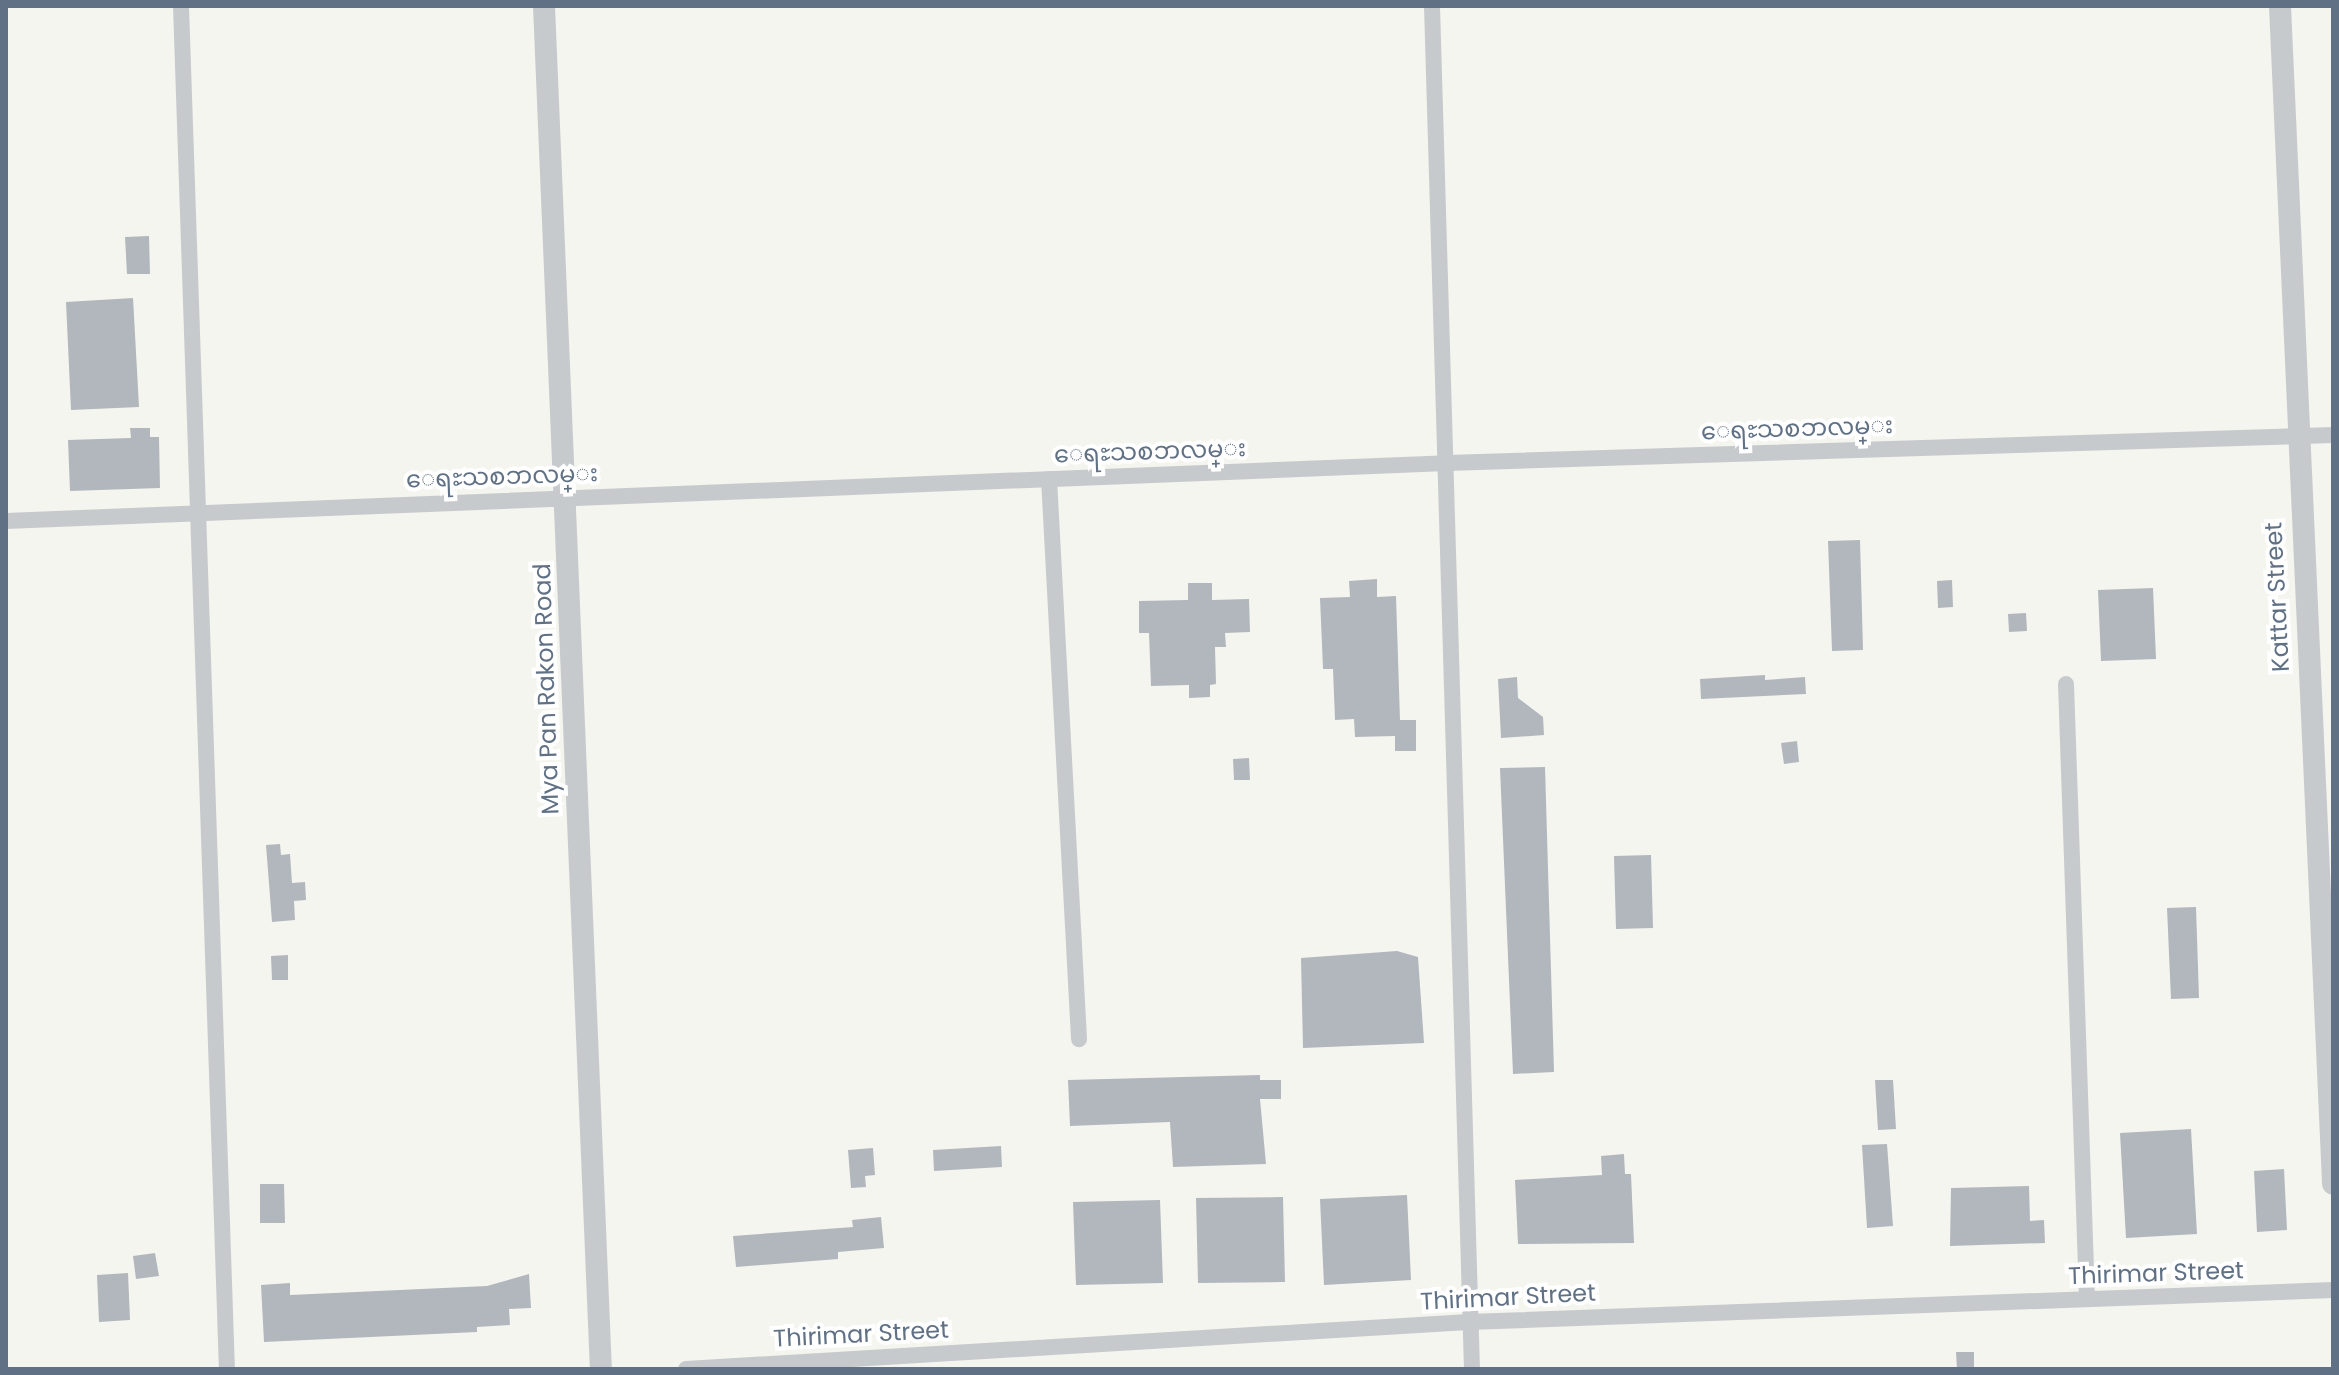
<!DOCTYPE html>
<meta charset="utf-8">
<style>
body{margin:0}
#map{position:relative;width:2339px;height:1375px;overflow:hidden;background:#f5f5f0;font-family:Poppins,"Noto Sans Myanmar",sans-serif}
div>[style]{position:absolute}
.building>*{inset:0;background:#b1b7bd}
.minor>*{height:16px;margin:-8px;padding:0 8px;transform-origin:8px;border-radius:8px;background:#c7cacd}
.tertiary>*{height:22px;margin:-11px;padding:0 11px;transform-origin:11px;border-radius:11px;background:#c7cacd}
span{translate:-50% -50%;white-space:nowrap;text-align:center;line-height:1.15;-webkit-text-stroke:8px #fff;paint-order:stroke}
.street-label{font-size:24px;color:#617185}
.frame{position:absolute;inset:0;border:8px solid #617185;pointer-events:none}
</style>
<div id="map">
<div class="building">
<div style="clip-path:polygon(149px 236px,150px 274px,127px 274px,125px 237px)"></div>
<div style="clip-path:polygon(133px 298px,139px 407px,71px 410px,66px 302px)"></div>
<div style="clip-path:polygon(130px 428px,150px 428px,150px 437px,159px 437px,160px 488px,70px 491px,68px 440px,131px 438px)"></div>
<div style="clip-path:polygon(1860px 540px,1863px 650px,1832px 651px,1828px 541px)"></div>
<div style="clip-path:polygon(1377px 579px,1377px 597px,1396px 596px,1400px 720px,1416px 720px,1416px 751px,1395px 751px,1395px 736px,1355px 737px,1354px 719px,1335px 720px,1333px 669px,1323px 669px,1320px 598px,1350px 597px,1349px 581px)"></div>
<div style="clip-path:polygon(1952px 580px,1953px 607px,1938px 608px,1937px 581px)"></div>
<div style="clip-path:polygon(1188px 583px,1212px 583px,1212px 600px,1249px 599px,1250px 632px,1225px 633px,1226px 647px,1215px 647px,1216px 684px,1210px 685px,1210px 697px,1189px 698px,1189px 685px,1151px 686px,1149px 633px,1139px 633px,1139px 601px,1188px 600px)"></div>
<div style="clip-path:polygon(2153px 588px,2156px 659px,2101px 661px,2098px 590px)"></div>
<div style="clip-path:polygon(2026px 613px,2027px 631px,2009px 632px,2008px 614px)"></div>
<div style="clip-path:polygon(1765px 675px,1765px 680px,1805px 677px,1806px 694px,1701px 699px,1700px 679px)"></div>
<div style="clip-path:polygon(1517px 677px,1518px 698px,1543px 717px,1544px 735px,1501px 738px,1498px 679px)"></div>
<div style="clip-path:polygon(1797px 741px,1799px 762px,1784px 764px,1781px 743px)"></div>
<div style="clip-path:polygon(1249px 758px,1250px 780px,1234px 780px,1233px 759px)"></div>
<div style="clip-path:polygon(1545px 767px,1554px 1072px,1513px 1074px,1500px 768px)"></div>
<div style="clip-path:polygon(280px 844px,281px 855px,290px 854px,292px 883px,305px 882px,306px 900px,294px 901px,295px 920px,272px 922px,266px 845px)"></div>
<div style="clip-path:polygon(1651px 855px,1653px 928px,1616px 929px,1614px 856px)"></div>
<div style="clip-path:polygon(2196px 907px,2199px 998px,2171px 999px,2167px 908px)"></div>
<div style="clip-path:polygon(1397px 951px,1418px 957px,1424px 1043px,1303px 1048px,1301px 958px)"></div>
<div style="clip-path:polygon(288px 955px,288px 980px,272px 980px,271px 956px)"></div>
<div style="clip-path:polygon(1260px 1075px,1260px 1080px,1281px 1080px,1281px 1099px,1260px 1099px,1266px 1164px,1173px 1167px,1170px 1122px,1070px 1126px,1068px 1080px)"></div>
<div style="clip-path:polygon(1875px 1080px,1893px 1080px,1896px 1129px,1878px 1130px)"></div>
<div style="clip-path:polygon(2191px 1129px,2197px 1234px,2126px 1238px,2120px 1133px)"></div>
<div style="clip-path:polygon(1887px 1144px,1893px 1226px,1867px 1228px,1862px 1145px)"></div>
<div style="clip-path:polygon(1001px 1146px,1002px 1167px,934px 1171px,933px 1150px)"></div>
<div style="clip-path:polygon(873px 1148px,875px 1175px,865px 1176px,866px 1187px,851px 1188px,848px 1150px)"></div>
<div style="clip-path:polygon(1624px 1154px,1625px 1174px,1631px 1174px,1634px 1243px,1518px 1244px,1515px 1180px,1602px 1175px,1601px 1156px)"></div>
<div style="clip-path:polygon(2284px 1169px,2287px 1230px,2257px 1232px,2254px 1171px)"></div>
<div style="clip-path:polygon(260px 1184px,284px 1184px,285px 1223px,260px 1223px)"></div>
<div style="clip-path:polygon(2029px 1186px,2030px 1221px,2044px 1220px,2045px 1243px,1950px 1246px,1951px 1188px)"></div>
<div style="clip-path:polygon(1407px 1195px,1411px 1280px,1324px 1285px,1320px 1199px)"></div>
<div style="clip-path:polygon(1283px 1197px,1285px 1282px,1198px 1283px,1196px 1198px)"></div>
<div style="clip-path:polygon(1160px 1200px,1163px 1283px,1076px 1285px,1073px 1202px)"></div>
<div style="clip-path:polygon(881px 1217px,884px 1248px,838px 1252px,838px 1259px,736px 1267px,733px 1236px,853px 1227px,852px 1220px)"></div>
<div style="clip-path:polygon(155px 1253px,159px 1276px,136px 1279px,133px 1256px)"></div>
<div style="clip-path:polygon(128px 1273px,130px 1320px,99px 1322px,97px 1275px)"></div>
<div style="clip-path:polygon(529px 1274px,531px 1308px,509px 1309px,510px 1325px,477px 1327px,477px 1332px,264px 1342px,261px 1285px,290px 1283px,290px 1295px,487px 1286px)"></div>
<div style="clip-path:polygon(1956px 1352px,1974px 1352px,1974px 1369px,1957px 1369px)"></div>
</div>
<div class="minor">
<div style="left:181px;top:6px;width:1364px;rotate:88.07deg"></div>
<div style="left:1432px;top:6px;width:1364px;rotate:88.32deg"></div>
<div style="left:1049px;top:479px;width:561px;rotate:86.93deg"></div>
<div style="left:6px;top:521px;width:1442px;rotate:-2.3deg"></div>
<div style="left:1447px;top:463px;width:886px;rotate:-1.81deg"></div>
<div style="left:2066px;top:684px;width:615px;rotate:88.04deg"></div>
<div style="left:686px;top:1369px;width:784px;rotate:-3.44deg"></div>
<div style="left:1469px;top:1322px;width:865px;rotate:-2.12deg"></div>
</div>
<div class="tertiary">
<div style="left:544px;top:6px;width:1364px;rotate:87.61deg"></div>
<div style="left:2280px;top:6px;width:1179px;rotate:87.42deg"></div>
</div>
<div class="street-label">
<span style="left:1797px;top:428px;rotate:-2deg">ေရႊသစၥာလမ္း</span>
<span style="left:1150px;top:451px;rotate:-2deg">ေရႊသစၥာလမ္း</span>
<span style="left:502px;top:476px;rotate:-2deg">ေရႊသစၥာလမ္း</span>
<span style="left:2277px;top:597px;rotate:-93deg">Kattar Street</span>
<span style="left:546px;top:689px;rotate:-92deg">Mya Pan Rakon Road</span>
<span style="left:2156px;top:1273px;rotate:-2deg">Thirimar Street</span>
<span style="left:1508px;top:1297px;rotate:-3deg">Thirimar Street</span>
<span style="left:861px;top:1334px;rotate:-3deg">Thirimar Street</span>
</div>
<div class="frame"></div>
</div>
